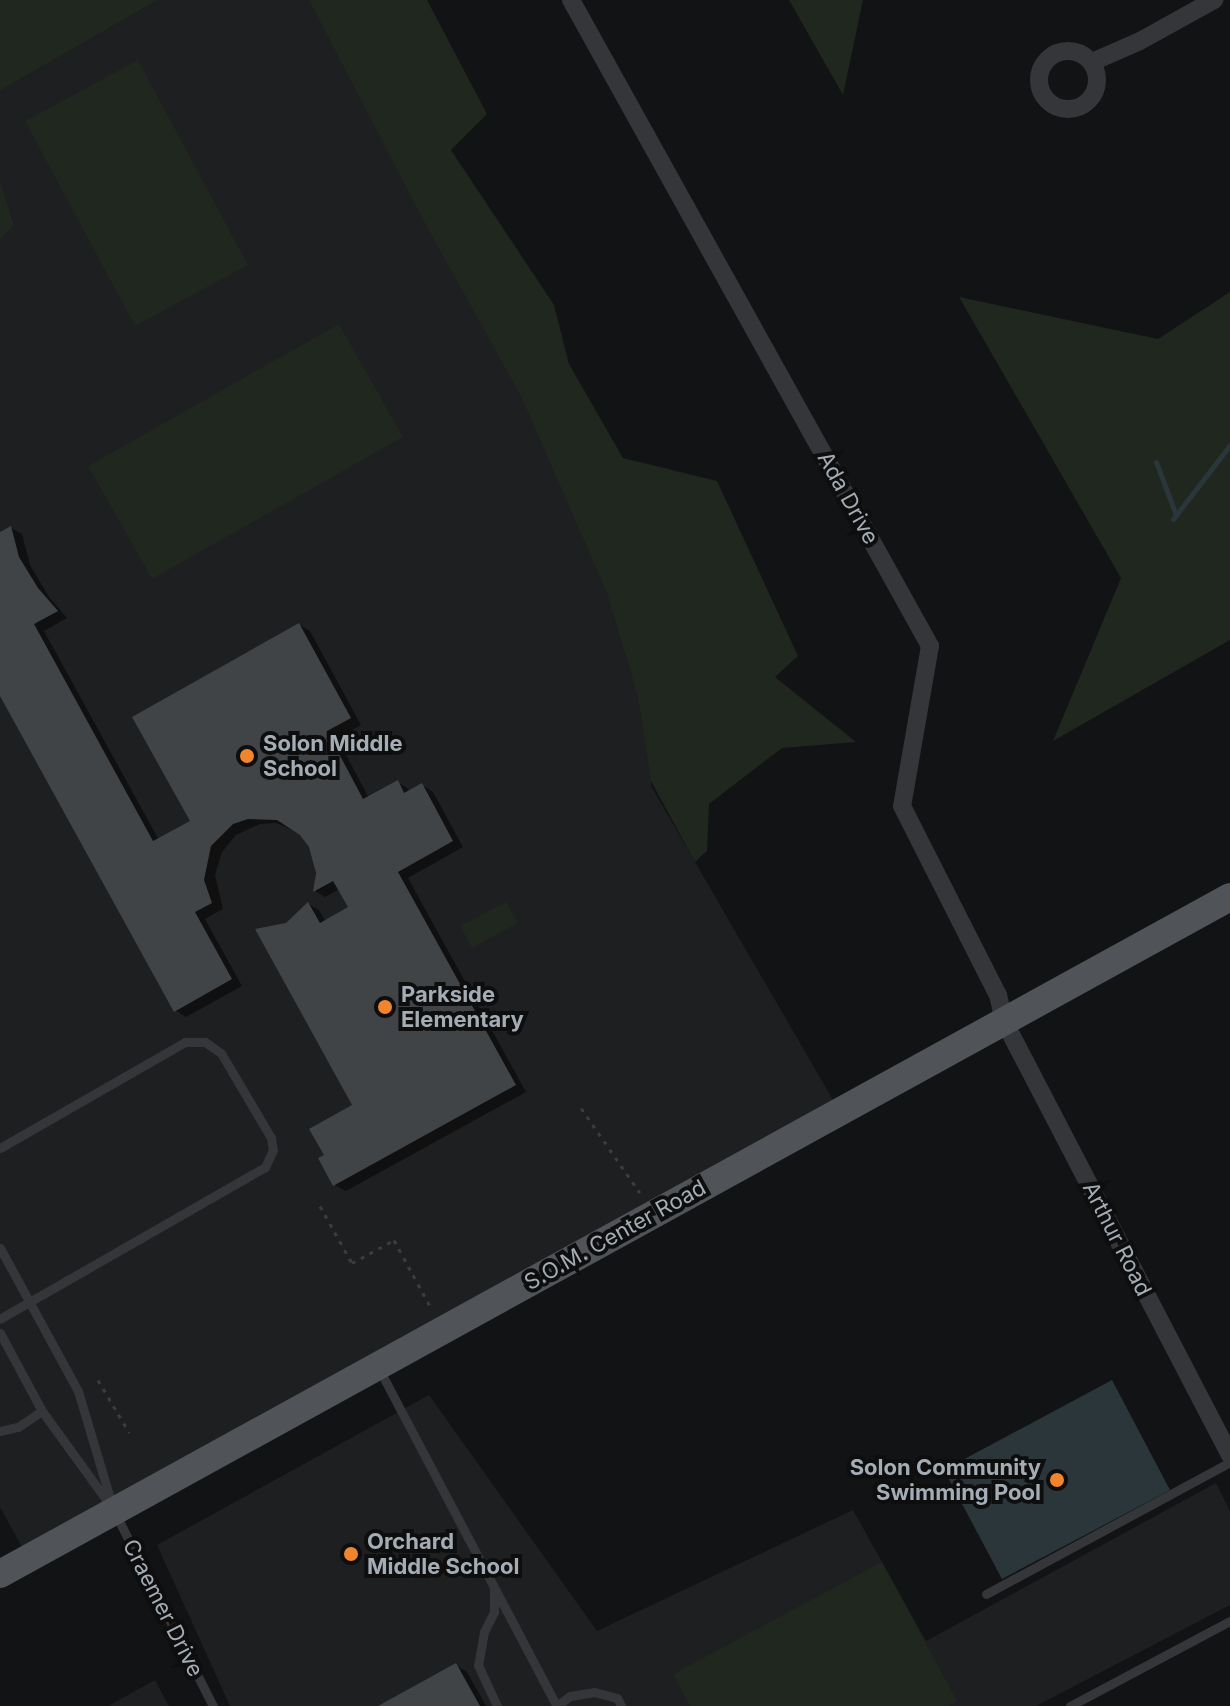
<!DOCTYPE html>
<style>
body{margin:0}
#map{position:relative;width:1230px;height:1706px;overflow:hidden;background:#121314;font-family:Inter,sans-serif}
div>[style]{position:absolute}
.built>*{inset:0;background:#1e1f21}
.green>*{inset:0;background:#1f271f}
.water>*{inset:0;background:#2b363a}
.shadow>*{inset:0;background:#0007}
.stream>*{height:5px;margin:-2.5px;padding:0 2.5px;transform-origin:2.5px;border-radius:2.5px;background:#2b363a}
.building>*{inset:0;background:#414447}
.path>*{height:3px;margin-top:-1.5px;transform-origin:0;background:repeating-linear-gradient(90deg,#3a3d40 0 4px,transparent 0 10px)}
.lane>*{height:9px;margin:-4.5px;padding:0 4.5px;transform-origin:4.5px;border-radius:4.5px;background:#343639}
.street>*{height:18px;margin:-9px;padding:0 9px;transform-origin:9px;border-radius:9px;background:#343639}
.street>.ring{margin:-9px;padding:0;box-sizing:content-box;background:none;border:18px solid #343639;border-radius:50%}
.primary>*{height:28px;margin:-14px;padding:0 14px;transform-origin:14px;border-radius:14px;background:#505358}
.dots>*{width:22px;height:22px;translate:-50% -50%;box-sizing:border-box;border:4px solid #0e0e0f;border-radius:50%}
span{translate:-50% -50%;white-space:nowrap;text-align:center;line-height:1.15;-webkit-text-stroke:8px #0e0e0f;paint-order:stroke}
.street-label{font-size:22px;color:#a4adb5}
.poi-label{font-size:22px;color:#a4adb5;font-weight:700}
.left{translate:0 -50%;text-align:left}
.right{translate:-100% -50%;text-align:right}
</style>
<div id="map">
<div class="built">
<div style="clip-path:polygon(158px 0,312px 0,662px 623px,651px 786px,840px 1112px,28px 1558px,0 1507px,0 240px,14px 225px,0 179px,0 91px)"></div>
<div style="clip-path:polygon(429px 1395px,597px 1631px,853px 1510px,926px 1641px,1216px 1483px,1230px 1511px,1230px 1605px,1036px 1706px,230px 1706px,157px 1545px)"></div>
<div style="clip-path:polygon(155px 1680px,169px 1706px,108px 1706px)"></div>
</div>
<div class="green">
<div style="clip-path:polygon(0 0,158px 0,0 91px)"></div>
<div style="clip-path:polygon(309px 0,427px 0,487px 114px,451px 150px,554px 305px,569px 364px,623px 458px,717px 481px,798px 656px,775px 677px,856px 742px,782px 748px,709px 804px,707px 851px,695px 862px,651px 781px,638px 696px,607px 593px,521px 396px,427px 227px)"></div>
<div style="clip-path:polygon(789px 0,863px 0,843px 95px)"></div>
<div style="clip-path:polygon(138px 60px,248px 265px,135px 326px,25px 121px)"></div>
<div style="clip-path:polygon(0 179px,14px 225px,0 240px)"></div>
<div style="clip-path:polygon(1230px 292px,1230px 640px,1053px 741px,1121px 578px,959px 297px,1158px 339px)"></div>
<div style="clip-path:polygon(339px 324px,403px 437px,152px 579px,88px 466px)"></div>
<div style="clip-path:polygon(506px 902px,518px 923px,472px 948px,460px 926px)"></div>
<div style="clip-path:polygon(882px 1562px,957px 1701px,949px 1706px,690px 1706px,673px 1674px)"></div>
</div>
<div class="water">
<div style="clip-path:polygon(1112px 1380px,1170px 1490px,1002px 1579px,944px 1470px)"></div>
</div>
<div class="shadow">
<div style="clip-path:polygon(11px 528px,22px 534px,30px 565px,49px 597px,67px 618px,44px 631px,159px 840px,192px 822px,299px 625px,310px 631px,361px 725px,337px 738px,369px 798px,398px 782px,411px 791px,422px 785px,433px 792px,463px 847px,408px 878px,526px 1092px,346px 1191px,335px 1185px,326px 1156px,355px 1106px,287px 925px,308px 904px,319px 910px,326px 922px,351px 908px,340px 889px,325px 897px,315px 891px,316px 859px,302px 834px,276px 823px,260px 824px,236px 835px,222px 852px,215px 875px,223px 909px,205px 919px,242px 986px,186px 1017px,175px 1010px,0 693px,0 534px)"></div>
<div style="clip-path:polygon(456px 1665px,467px 1672px,486px 1706px,383px 1706px)"></div>
</div>
<div class="stream">
<div style="left:1156px;top:462px;width:57px;rotate:69.3deg"></div>
<div style="left:1173px;top:519px;width:93px;rotate:-52.4deg"></div>
</div>
<div class="building">
<div style="clip-path:polygon(11px 526px,19px 557px,38px 588px,58px 611px,34px 624px,153px 841px,190px 821px,132px 717px,299px 623px,351px 718px,327px 731px,363px 799px,398px 780px,404px 793px,422px 783px,453px 841px,398px 872px,516px 1085px,333px 1186px,318px 1158px,324px 1155px,309px 1129px,352px 1105px,255px 929px,286px 923px,308px 902px,320px 923px,348px 907px,333px 881px,313px 892px,316px 873px,309px 847px,300px 835px,277px 820px,248px 819px,233px 824px,211px 846px,204px 880px,212px 903px,195px 912px,232px 979px,174px 1012px,0 696px,0 532px)"></div>
<div style="clip-path:polygon(456px 1663px,480px 1706px,378px 1706px)"></div>
</div>
<div class="path">
<div style="left:581px;top:1108px;width:103px;rotate:55.2deg"></div>
<div style="left:320px;top:1206px;width:65px;rotate:60.7deg"></div>
<div style="left:352px;top:1263px;width:48px;rotate:-28.7deg"></div>
<div style="left:394px;top:1240px;width:77px;rotate:61.4deg"></div>
<div style="left:98px;top:1380px;width:61px;rotate:59.2deg"></div>
</div>
<div class="lane">
<div style="left:0;top:1148px;width:213px;rotate:-29.8deg"></div>
<div style="left:185px;top:1042px;width:20px"></div>
<div style="left:205px;top:1042px;width:19px;rotate:35deg"></div>
<div style="left:221px;top:1053px;width:99px;rotate:59.5deg"></div>
<div style="left:271px;top:1138px;width:12px;rotate:81deg"></div>
<div style="left:273px;top:1150px;width:19px;rotate:115deg"></div>
<div style="left:265px;top:1167px;width:305px;rotate:150.2deg"></div>
<div style="left:0;top:1248px;width:163px;rotate:61.4deg"></div>
<div style="left:78px;top:1391px;width:116px;rotate:73.4deg"></div>
<div style="left:0;top:1333px;width:89px;rotate:61.7deg"></div>
<div style="left:42px;top:1411px;width:121px;rotate:54.1deg"></div>
<div style="left:113px;top:1509px;width:221px;rotate:63.1deg"></div>
<div style="left:379px;top:1369px;width:381px;rotate:62.2deg"></div>
<div style="left:0;top:1431px;width:18px;rotate:-13deg"></div>
<div style="left:18px;top:1427px;width:29px;rotate:-34deg"></div>
<div style="left:494px;top:1590px;width:22px;rotate:90deg"></div>
<div style="left:494px;top:1612px;width:22px;rotate:117deg"></div>
<div style="left:484px;top:1632px;width:34px;rotate:100deg"></div>
<div style="left:478px;top:1665px;width:45px;rotate:65.1deg"></div>
<div style="left:986px;top:1594px;width:277px;rotate:-28.4deg"></div>
<div style="left:557px;top:1706px;width:16px;rotate:-38deg"></div>
<div style="left:570px;top:1696px;width:24px;rotate:-9deg"></div>
<div style="left:594px;top:1692px;width:24px;rotate:15deg"></div>
<div style="left:617px;top:1698px;width:9px;rotate:63deg"></div>
<div style="left:1070px;top:1706px;width:181px;rotate:-28deg"></div>
</div>
<div class="street">
<div style="left:571px;top:0;width:739px;rotate:60.94deg"></div>
<div style="left:930px;top:646px;width:162px;rotate:99.9deg"></div>
<div style="left:902px;top:806px;width:212px;rotate:63.1deg"></div>
<div style="left:998px;top:995px;width:27px;rotate:77deg"></div>
<div style="left:1004px;top:1021px;width:490px;rotate:62.5deg"></div>
<div class="ring" style="left:1039px;top:51px;width:40px;height:40px"></div>
<div style="left:1092px;top:62px;width:52px;rotate:-23.6deg"></div>
<div style="left:1140px;top:41px;width:85px;rotate:-29deg"></div>
</div>
<div class="primary">
<div style="left:0;top:1574px;width:1404px;rotate:-28.83deg"></div>
</div>
<div class="dots">
<div style="left:247px;top:756px;background:#f1852d"></div>
<div style="left:385px;top:1007px;background:#f1852d"></div>
<div style="left:1057px;top:1480px;background:#f1852d"></div>
<div style="left:351px;top:1554px;background:#f1852d"></div>
</div>
<div class="street-label">
<span style="left:848px;top:498px;rotate:61deg">Ada Drive</span>
<span style="left:615px;top:1235px;rotate:-29deg">S.O.M. Center Road</span>
<span style="left:1117px;top:1239px;rotate:63deg">Arthur Road</span>
<span style="left:163px;top:1608px;rotate:63deg">Craemer Drive</span>
</div>
<div class="poi-label">
<span class="left" style="left:263px;top:756px">Solon Middle<br>School</span>
<span class="left" style="left:401px;top:1007px">Parkside<br>Elementary</span>
<span class="right" style="left:1041px;top:1480px">Solon Community<br>Swimming Pool</span>
<span class="left" style="left:367px;top:1554px">Orchard<br>Middle School</span>
</div>
</div>
